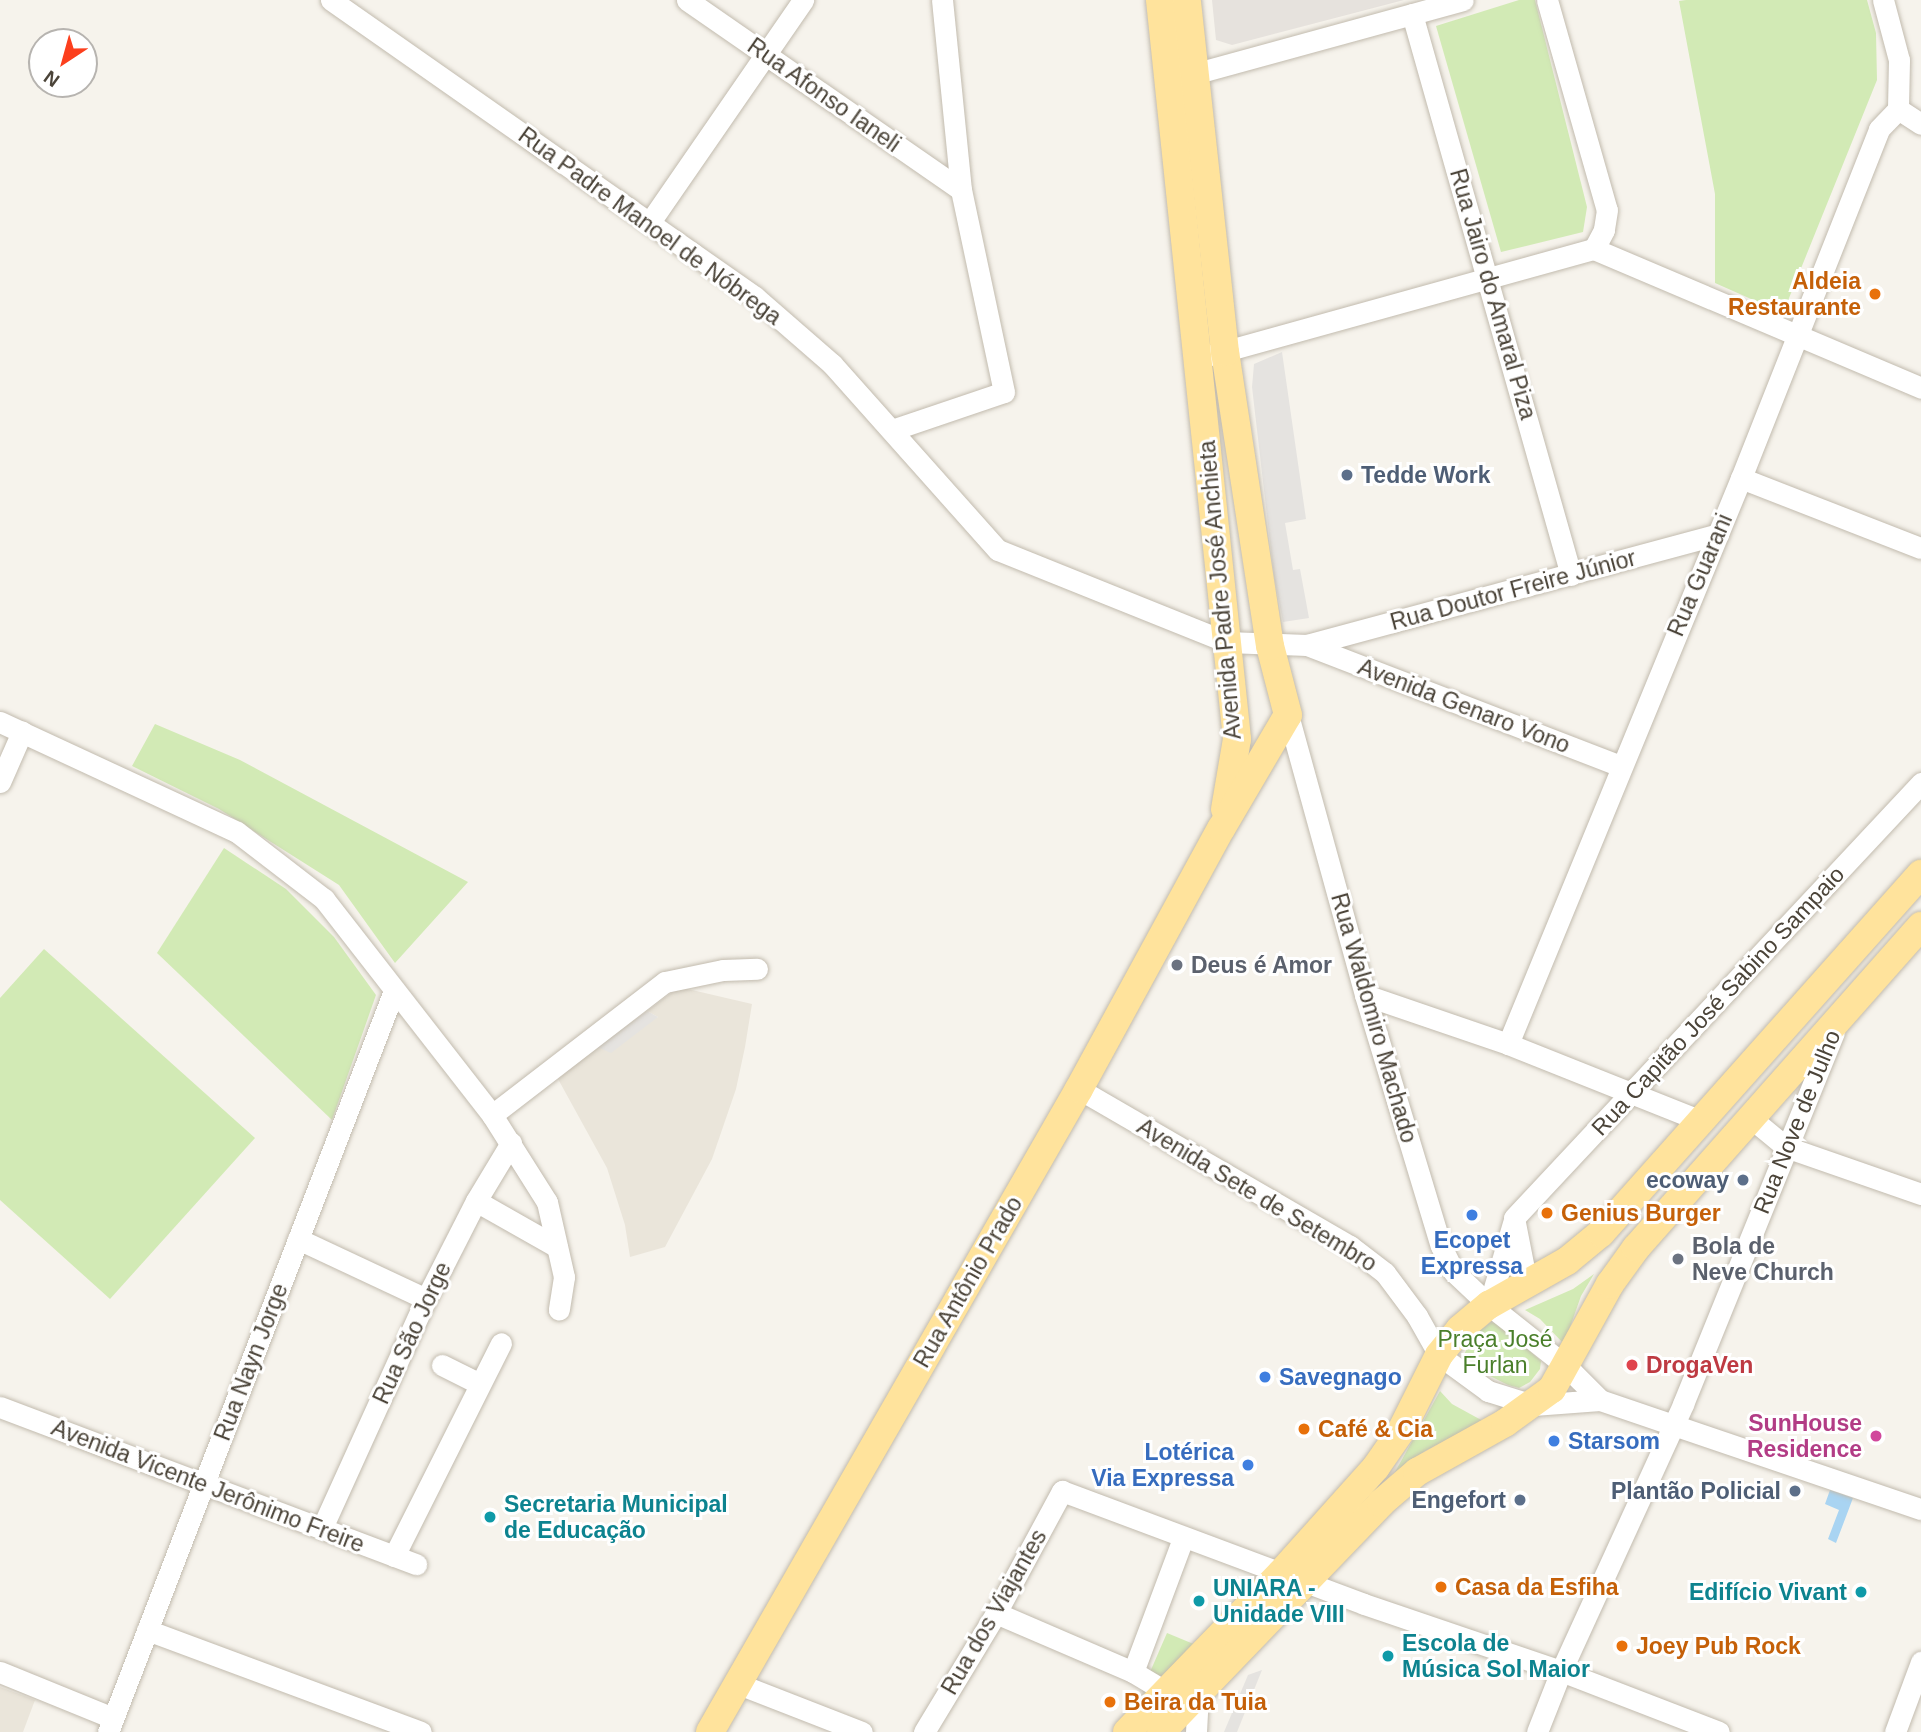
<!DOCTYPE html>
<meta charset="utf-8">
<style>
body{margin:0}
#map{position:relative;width:1921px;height:1732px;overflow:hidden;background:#f6f3ec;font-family:Arial,sans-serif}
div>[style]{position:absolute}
.residential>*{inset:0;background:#eae5da}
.industrial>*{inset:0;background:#e6e2dd}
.green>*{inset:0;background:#d2eab5}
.parking>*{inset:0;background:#e5e3e0}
.water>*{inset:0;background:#a9d4f2}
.roads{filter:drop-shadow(0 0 2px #c2bbae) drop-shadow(0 0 2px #c2bbae)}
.minor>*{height:21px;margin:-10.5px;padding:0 10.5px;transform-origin:10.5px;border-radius:10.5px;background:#fff}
.major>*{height:28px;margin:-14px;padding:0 14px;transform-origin:14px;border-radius:14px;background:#ffe39c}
.dots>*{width:19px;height:19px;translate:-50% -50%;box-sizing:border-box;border:4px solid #fff;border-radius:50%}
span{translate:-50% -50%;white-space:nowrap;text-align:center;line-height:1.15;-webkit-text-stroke:6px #fff;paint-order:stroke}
.street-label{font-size:23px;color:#4b4439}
.food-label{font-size:23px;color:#c56008;font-weight:700}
.right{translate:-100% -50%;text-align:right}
.left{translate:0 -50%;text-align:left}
.service-label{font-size:23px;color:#4e5e75;font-weight:700}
.worship-label{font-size:23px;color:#5b616d;font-weight:700}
.shop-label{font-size:23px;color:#366cbe;font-weight:700}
.park-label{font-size:23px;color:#4a7f2a}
.health-label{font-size:23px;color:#be3a42;font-weight:700}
.hotel-label{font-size:23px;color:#b23c85;font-weight:700}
.culture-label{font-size:23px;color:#0d838f;font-weight:700}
.north{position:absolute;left:28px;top:28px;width:70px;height:70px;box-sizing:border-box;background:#fff;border:2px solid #b7b4b0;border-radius:50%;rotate:216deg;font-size:19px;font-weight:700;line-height:28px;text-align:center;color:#4b4439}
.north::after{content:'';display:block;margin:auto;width:24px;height:32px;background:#fc3f1d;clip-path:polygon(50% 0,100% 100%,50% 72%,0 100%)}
</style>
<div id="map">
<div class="residential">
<div style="clip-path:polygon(679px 987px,752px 1004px,745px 1047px,736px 1089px,712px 1159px,665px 1247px,630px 1257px,625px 1225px,607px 1168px,558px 1079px,597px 1047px,658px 1017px,647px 1011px)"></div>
<div style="clip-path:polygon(0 1687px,35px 1700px,23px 1732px,0 1732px)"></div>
</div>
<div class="industrial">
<div style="clip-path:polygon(1212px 0,1404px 0,1232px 45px,1216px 40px)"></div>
</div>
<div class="green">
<div style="clip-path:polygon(1519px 0,1535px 0,1587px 207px,1583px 232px,1501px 252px,1436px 26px)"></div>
<div style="clip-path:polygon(1686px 0,1867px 0,1876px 33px,1877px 80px,1785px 308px,1778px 311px,1715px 283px,1715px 194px,1679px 1px)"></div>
<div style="clip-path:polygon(155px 724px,240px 760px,468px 882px,395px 963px,339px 885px,219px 809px,132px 766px)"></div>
<div style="clip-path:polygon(224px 848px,286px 889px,334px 937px,376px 995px,332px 1120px,157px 953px)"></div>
<div style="clip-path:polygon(44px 949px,255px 1138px,110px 1299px,0 1200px,0 998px)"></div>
<div style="clip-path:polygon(1594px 1274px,1581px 1296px,1564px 1344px,1540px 1319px,1525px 1310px,1573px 1289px)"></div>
<div style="clip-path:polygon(1491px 1322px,1500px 1325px,1541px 1361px,1540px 1369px,1530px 1382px,1519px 1388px,1508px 1385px,1470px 1366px,1463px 1356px,1476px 1333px)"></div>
<div style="clip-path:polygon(1440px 1391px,1452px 1404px,1483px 1421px,1425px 1451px,1395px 1472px)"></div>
<div style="clip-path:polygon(1167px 1633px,1196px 1645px,1164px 1680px,1150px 1672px)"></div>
</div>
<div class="parking">
<div style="clip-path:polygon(1282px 352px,1306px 519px,1285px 523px,1293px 570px,1300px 569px,1309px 618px,1283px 622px,1274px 576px,1252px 387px,1254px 364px)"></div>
<div style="clip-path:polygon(647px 1011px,658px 1017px,611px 1053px,597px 1047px)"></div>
<div style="clip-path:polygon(1262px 1670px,1237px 1732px,1224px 1732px,1248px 1675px)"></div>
</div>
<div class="water">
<div style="clip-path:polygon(1830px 1490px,1853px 1498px,1836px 1543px,1828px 1539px,1839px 1510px,1825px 1504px)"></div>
</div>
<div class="roads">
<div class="minor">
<div style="left:331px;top:0;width:518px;rotate:35.01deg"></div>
<div style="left:755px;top:297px;width:102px;rotate:41deg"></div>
<div style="left:832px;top:364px;width:249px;rotate:48.3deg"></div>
<div style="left:998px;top:550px;width:247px;rotate:21.9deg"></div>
<div style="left:1227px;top:642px;width:80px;rotate:2.1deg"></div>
<div style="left:1307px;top:645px;width:426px;rotate:-15.1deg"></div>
<div style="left:687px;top:0;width:333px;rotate:34.7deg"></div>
<div style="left:1547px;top:0;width:218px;rotate:74.1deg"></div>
<div style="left:1607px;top:210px;width:20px;rotate:99deg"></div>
<div style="left:1604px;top:230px;width:21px;rotate:118deg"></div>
<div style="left:1883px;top:0;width:62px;rotate:75.1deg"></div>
<div style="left:1899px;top:60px;width:49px;rotate:91.2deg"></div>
<div style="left:1412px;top:14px;width:583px;rotate:74.18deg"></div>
<div style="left:1182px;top:77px;width:291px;rotate:-15.3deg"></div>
<div style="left:1898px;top:109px;width:27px;rotate:33deg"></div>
<div style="left:650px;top:222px;width:270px;rotate:-55.4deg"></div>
<div style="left:1594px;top:249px;width:355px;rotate:23deg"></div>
<div style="left:1211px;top:355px;width:397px;rotate:-15.5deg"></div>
<div style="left:892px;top:430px;width:118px;rotate:-18.7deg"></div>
<div style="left:1004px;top:392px;width:207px;rotate:-102deg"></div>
<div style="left:961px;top:190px;width:191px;rotate:-95.7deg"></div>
<div style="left:1741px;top:478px;width:193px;rotate:21.3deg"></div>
<div style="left:1307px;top:645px;width:336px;rotate:21.1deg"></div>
<div style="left:1288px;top:715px;width:290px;rotate:74.6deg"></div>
<div style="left:1365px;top:995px;width:262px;rotate:73.2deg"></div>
<div style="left:1441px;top:1246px;width:28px;rotate:64deg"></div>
<div style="left:1453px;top:1271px;width:50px;rotate:43.4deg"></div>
<div style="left:1489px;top:1305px;width:98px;rotate:38.4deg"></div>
<div style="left:1566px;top:1366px;width:48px;rotate:45deg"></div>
<div style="left:0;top:722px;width:261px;rotate:24.9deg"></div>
<div style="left:237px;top:832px;width:110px;rotate:37.6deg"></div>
<div style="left:324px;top:899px;width:274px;rotate:52.1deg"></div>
<div style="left:492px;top:1115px;width:103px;rotate:57.7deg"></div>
<div style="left:547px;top:1202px;width:77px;rotate:77.2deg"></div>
<div style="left:564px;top:1277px;width:33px;rotate:99deg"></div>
<div style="left:0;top:782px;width:55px;rotate:-66.3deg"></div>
<div style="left:1365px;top:995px;width:151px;rotate:18.9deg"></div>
<div style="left:1508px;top:1044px;width:206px;rotate:21.7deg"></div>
<div style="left:1508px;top:1044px;width:612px;rotate:-67.62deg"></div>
<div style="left:1741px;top:478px;width:375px;rotate:-68.4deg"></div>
<div style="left:1879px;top:129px;width:28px;rotate:-46deg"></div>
<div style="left:1079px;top:1089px;width:313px;rotate:30.1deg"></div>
<div style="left:1350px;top:1246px;width:44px;rotate:37.6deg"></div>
<div style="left:1385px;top:1273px;width:54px;rotate:53.3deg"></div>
<div style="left:1417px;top:1316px;width:45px;rotate:60.6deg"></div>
<div style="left:1439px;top:1355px;width:61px;rotate:36.3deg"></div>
<div style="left:1488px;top:1391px;width:47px;rotate:17.3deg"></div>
<div style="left:1533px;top:1405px;width:67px;rotate:-4.3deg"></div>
<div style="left:1600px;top:1400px;width:339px;rotate:18.8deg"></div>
<div style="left:492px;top:1115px;width:218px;rotate:-37.6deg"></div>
<div style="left:665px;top:982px;width:59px;rotate:-11.7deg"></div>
<div style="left:723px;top:970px;width:34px;rotate:-2deg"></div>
<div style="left:1752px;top:1119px;width:44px;rotate:39.5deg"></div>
<div style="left:1786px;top:1147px;width:143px;rotate:19.2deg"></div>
<div style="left:476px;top:1201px;width:93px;rotate:29.6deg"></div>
<div style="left:298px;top:1239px;width:141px;rotate:25.1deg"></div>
<div style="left:1527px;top:1284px;width:67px;rotate:-101.1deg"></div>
<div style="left:1514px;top:1218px;width:596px;rotate:-46.9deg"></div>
<div style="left:1489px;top:1305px;width:85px;rotate:-73.7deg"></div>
<div style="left:442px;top:1365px;width:42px;rotate:26.6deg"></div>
<div style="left:0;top:1407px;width:445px;rotate:20.7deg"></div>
<div style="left:322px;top:1528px;width:252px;rotate:-65.6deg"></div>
<div style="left:426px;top:1299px;width:110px;rotate:-63deg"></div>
<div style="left:476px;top:1201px;width:68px;rotate:-58.9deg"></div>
<div style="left:394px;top:1556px;width:238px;rotate:-63.3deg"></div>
<div style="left:996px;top:1613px;width:149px;rotate:23.3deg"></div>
<div style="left:1133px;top:1672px;width:39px;rotate:31deg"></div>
<div style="left:147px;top:1630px;width:292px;rotate:20.4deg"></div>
<div style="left:0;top:1672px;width:122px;rotate:22.2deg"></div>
<div style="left:1133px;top:1672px;width:143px;rotate:-69.5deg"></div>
<div style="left:736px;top:1683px;width:135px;rotate:21.3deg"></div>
<div style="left:108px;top:1732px;width:794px;rotate:-68.9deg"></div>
<div style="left:924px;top:1732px;width:139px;rotate:-58.8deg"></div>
<div style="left:996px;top:1613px;width:139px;rotate:-61.6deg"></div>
<div style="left:1062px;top:1491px;width:322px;rotate:20.5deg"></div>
<div style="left:1364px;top:1604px;width:208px;rotate:18.8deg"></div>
<div style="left:1561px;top:1671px;width:169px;rotate:21.1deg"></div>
<div style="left:1196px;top:1732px;width:39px;rotate:-87deg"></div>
<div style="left:1537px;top:1732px;width:66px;rotate:-68.5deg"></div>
<div style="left:1561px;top:1671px;width:294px;rotate:-65.4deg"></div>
<div style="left:1683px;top:1404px;width:401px;rotate:-67.9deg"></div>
<div style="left:1895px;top:1732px;width:75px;rotate:-69.6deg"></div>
</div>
<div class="major">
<div style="left:1160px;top:0;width:743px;rotate:84.05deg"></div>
<div style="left:1237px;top:739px;width:71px;rotate:99.7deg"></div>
<div style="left:710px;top:1732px;width:741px;rotate:-60.15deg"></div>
<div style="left:1079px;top:1089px;width:296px;rotate:-61.4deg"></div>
<div style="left:1221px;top:829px;width:132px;rotate:-59.6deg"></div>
<div style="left:1288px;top:715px;width:71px;rotate:-104.6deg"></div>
<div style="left:1270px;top:646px;width:297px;rotate:-98.7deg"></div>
<div style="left:1225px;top:352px;width:354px;rotate:-96.2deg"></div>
<div style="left:1127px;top:1732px;width:221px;rotate:-45.9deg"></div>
<div style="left:1281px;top:1573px;width:142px;rotate:-48.1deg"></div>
<div style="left:1376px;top:1467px;width:44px;rotate:-55.2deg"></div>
<div style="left:1401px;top:1431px;width:85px;rotate:-63.4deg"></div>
<div style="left:1439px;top:1355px;width:33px;rotate:-51deg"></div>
<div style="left:1460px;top:1329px;width:38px;rotate:-40deg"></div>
<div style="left:1489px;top:1305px;width:90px;rotate:-29.4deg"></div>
<div style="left:1567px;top:1261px;width:44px;rotate:-39.5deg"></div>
<div style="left:1601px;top:1233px;width:481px;rotate:-48.3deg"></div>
<div style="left:1161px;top:1732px;width:318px;rotate:-46.1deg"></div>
<div style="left:1381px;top:1503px;width:48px;rotate:-40.7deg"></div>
<div style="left:1417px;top:1472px;width:101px;rotate:-29.1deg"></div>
<div style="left:1505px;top:1423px;width:58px;rotate:-35.9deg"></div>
<div style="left:1552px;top:1389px;width:120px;rotate:-61.1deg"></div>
<div style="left:1610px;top:1284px;width:44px;rotate:-54.2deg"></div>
<div style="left:1636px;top:1248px;width:430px;rotate:-48.5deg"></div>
</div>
</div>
<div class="dots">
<div style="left:1875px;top:294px;background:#e8710a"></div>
<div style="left:1347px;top:475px;background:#5c6f8a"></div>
<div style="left:1177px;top:965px;background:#6b7280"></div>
<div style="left:1743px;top:1180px;background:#5c6f8a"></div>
<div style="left:1547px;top:1213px;background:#e8710a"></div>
<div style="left:1472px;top:1215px;background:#3f7fe0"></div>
<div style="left:1678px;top:1259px;background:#6b7280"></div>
<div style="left:1632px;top:1365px;background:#e0444e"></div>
<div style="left:1265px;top:1377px;background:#3f7fe0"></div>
<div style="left:1304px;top:1429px;background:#e8710a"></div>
<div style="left:1876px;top:1436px;background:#d1479c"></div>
<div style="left:1554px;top:1441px;background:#3f7fe0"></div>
<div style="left:1248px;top:1465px;background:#3f7fe0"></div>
<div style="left:1795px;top:1491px;background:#5c6f8a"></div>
<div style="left:1520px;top:1500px;background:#5c6f8a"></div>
<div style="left:490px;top:1517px;background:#0f9aa8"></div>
<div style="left:1441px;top:1587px;background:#e8710a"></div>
<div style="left:1861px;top:1592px;background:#0f9aa8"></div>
<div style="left:1199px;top:1601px;background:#0f9aa8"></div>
<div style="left:1622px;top:1646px;background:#e8710a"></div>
<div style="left:1388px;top:1656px;background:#0f9aa8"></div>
<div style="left:1110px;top:1702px;background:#e8710a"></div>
</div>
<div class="street-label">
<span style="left:824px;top:95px;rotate:35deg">Rua Afonso Ianeli</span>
<span style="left:650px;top:226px;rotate:36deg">Rua Padre Manoel de Nóbrega</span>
<span style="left:1493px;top:294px;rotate:74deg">Rua Jairo do Amaral Piza</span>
<span style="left:1700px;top:575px;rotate:-67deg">Rua Guarani</span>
<span style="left:1220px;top:590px;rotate:-95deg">Avenida Padre José Anchieta</span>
<span style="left:1513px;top:590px;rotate:-15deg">Rua Doutor Freire Júnior</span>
<span style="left:1464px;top:706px;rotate:21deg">Avenida Genaro Vono</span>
<span style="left:1718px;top:1001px;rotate:-47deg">Rua Capitão José Sabino Sampaio</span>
<span style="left:1374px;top:1018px;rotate:74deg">Rua Waldomiro Machado</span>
<span style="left:1797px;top:1122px;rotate:-68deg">Rua Nove de Julho</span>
<span style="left:1257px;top:1195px;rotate:31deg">Avenida Sete de Setembro</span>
<span style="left:968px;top:1282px;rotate:-60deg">Rua Antônio Prado</span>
<span style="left:412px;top:1333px;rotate:-65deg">Rua São Jorge</span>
<span style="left:251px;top:1362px;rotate:-69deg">Rua Nayn Jorge</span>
<span style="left:208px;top:1486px;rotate:21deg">Avenida Vicente Jerônimo Freire</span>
<span style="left:994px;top:1612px;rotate:-60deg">Rua dos Viajantes</span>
</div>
<div class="food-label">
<span class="right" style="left:1861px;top:294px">Aldeia<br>Restaurante</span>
<span class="left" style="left:1561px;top:1213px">Genius Burger</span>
<span class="left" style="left:1318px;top:1429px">Café &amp; Cia</span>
<span class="left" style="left:1455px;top:1587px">Casa da Esfiha</span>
<span class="left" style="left:1636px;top:1646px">Joey Pub Rock</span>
<span class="left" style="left:1124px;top:1702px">Beira da Tuia</span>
</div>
<div class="service-label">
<span class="left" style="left:1361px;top:475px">Tedde Work</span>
<span class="right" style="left:1729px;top:1180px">ecoway</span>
<span class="right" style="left:1781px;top:1491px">Plantão Policial</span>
<span class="right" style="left:1506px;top:1500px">Engefort</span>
</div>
<div class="worship-label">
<span class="left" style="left:1191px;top:965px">Deus é Amor</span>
<span class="left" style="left:1692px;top:1259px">Bola de<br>Neve Church</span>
</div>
<div class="shop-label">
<span style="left:1472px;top:1253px">Ecopet<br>Expressa</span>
<span class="left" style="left:1279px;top:1377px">Savegnago</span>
<span class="left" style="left:1568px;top:1441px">Starsom</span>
<span class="right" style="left:1234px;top:1465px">Lotérica<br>Via Expressa</span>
</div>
<div class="park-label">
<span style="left:1495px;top:1352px">Praça José<br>Furlan</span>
</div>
<div class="health-label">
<span class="left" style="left:1646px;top:1365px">DrogaVen</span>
</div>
<div class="hotel-label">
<span class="right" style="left:1862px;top:1436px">SunHouse<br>Residence</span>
</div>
<div class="culture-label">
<span class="left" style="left:504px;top:1517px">Secretaria Municipal<br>de Educação</span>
<span class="left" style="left:1213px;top:1601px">UNIARA -<br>Unidade VIII</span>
<span class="right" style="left:1847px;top:1592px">Edifício Vivant</span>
<span class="left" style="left:1402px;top:1656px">Escola de<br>Música Sol Maior</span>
</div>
<div class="north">N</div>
</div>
